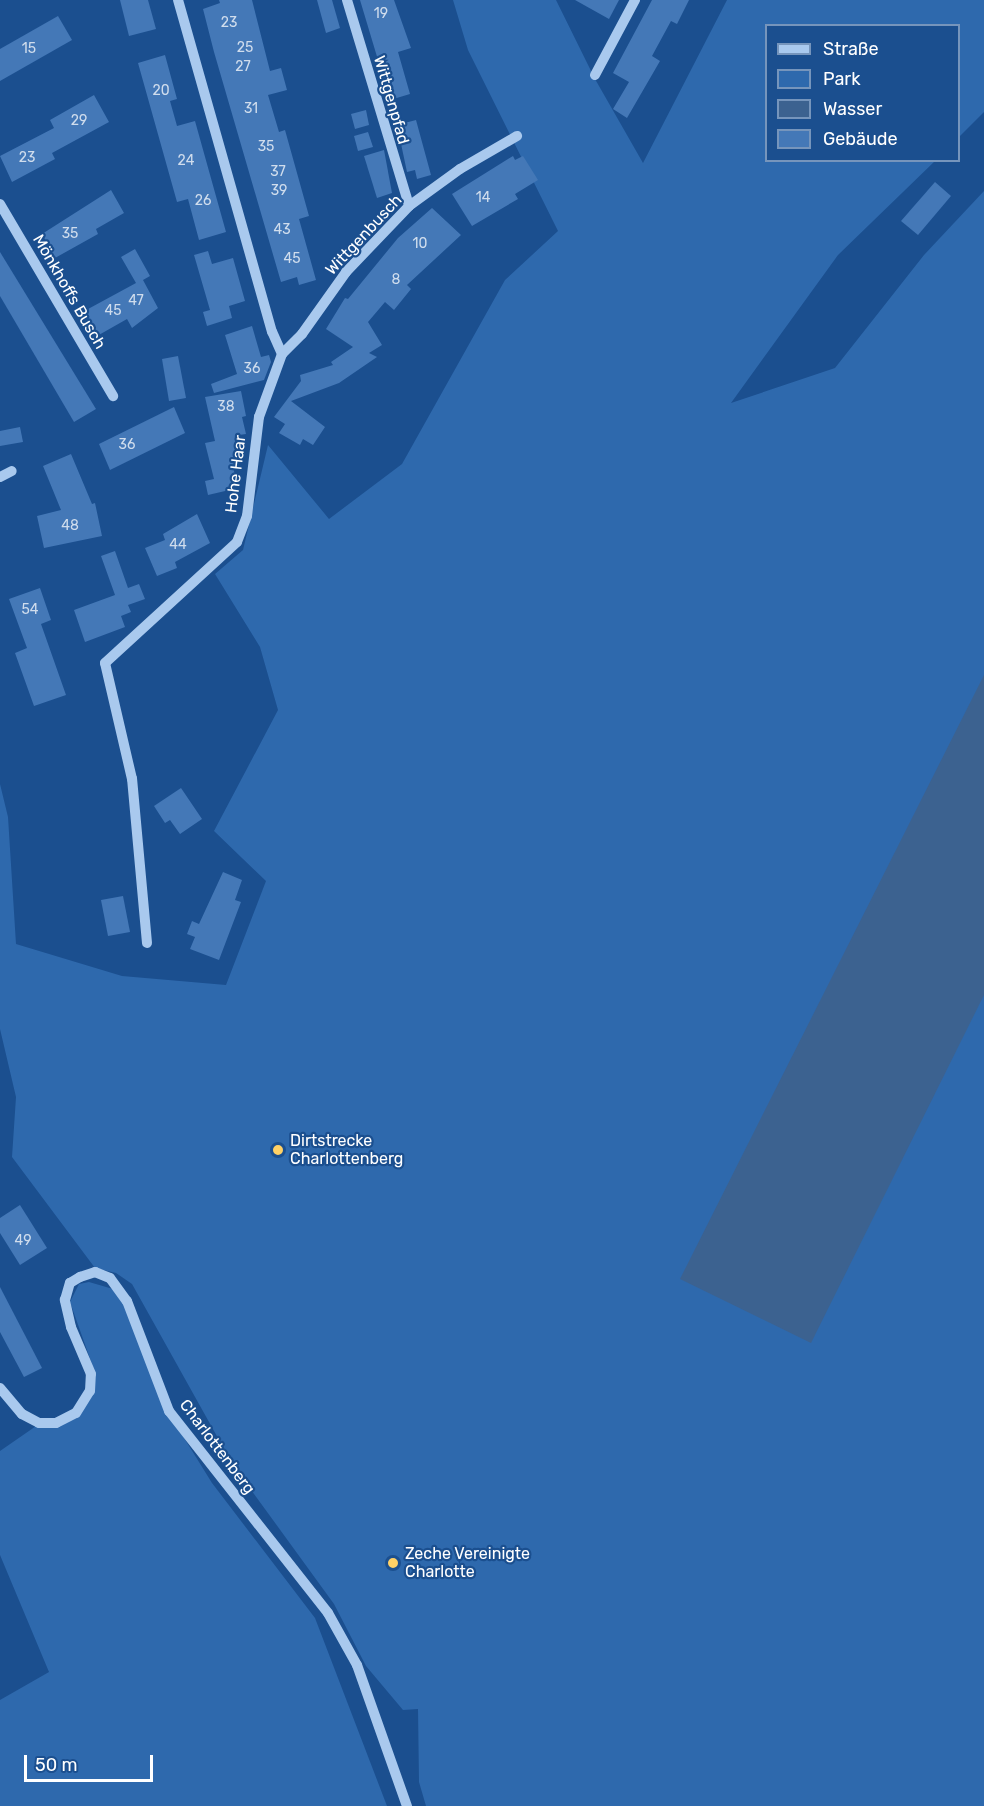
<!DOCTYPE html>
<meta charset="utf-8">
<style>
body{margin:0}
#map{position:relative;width:984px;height:1806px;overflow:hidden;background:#1b4f8f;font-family:Rubik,sans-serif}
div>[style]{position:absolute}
.green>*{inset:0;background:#2e69ad}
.water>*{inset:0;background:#3c6290}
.building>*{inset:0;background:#4478b7}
.minor>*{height:10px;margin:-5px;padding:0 5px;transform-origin:5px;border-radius:5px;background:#a9c9ee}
.dots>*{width:16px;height:16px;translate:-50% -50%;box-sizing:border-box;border:3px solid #1b4f8f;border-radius:50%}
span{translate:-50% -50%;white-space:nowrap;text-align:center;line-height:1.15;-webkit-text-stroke:4.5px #1b4f8f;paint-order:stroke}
.number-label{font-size:14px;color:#d0dded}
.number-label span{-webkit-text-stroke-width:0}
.street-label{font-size:16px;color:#fff}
.poi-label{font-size:16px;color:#fff}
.left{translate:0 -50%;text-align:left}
.legend{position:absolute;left:765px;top:24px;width:195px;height:138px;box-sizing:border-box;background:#1b4f8f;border:2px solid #7695bc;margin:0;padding:8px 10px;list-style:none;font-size:18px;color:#fff}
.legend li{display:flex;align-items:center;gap:12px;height:30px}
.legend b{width:30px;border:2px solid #7695bc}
.scale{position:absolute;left:24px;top:1755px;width:129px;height:27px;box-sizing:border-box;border:3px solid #fff;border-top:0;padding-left:8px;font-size:18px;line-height:21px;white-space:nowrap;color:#fff;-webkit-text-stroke:4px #1b4f8f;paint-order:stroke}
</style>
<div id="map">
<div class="green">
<div style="clip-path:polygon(453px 0,556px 0,595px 79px,643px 163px,727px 0,984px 0,984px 112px,959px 137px,958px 26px,766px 26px,766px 160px,935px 161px,838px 255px,731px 403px,835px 368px,924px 255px,984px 191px,984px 1806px,426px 1806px,419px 1782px,418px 1709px,403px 1710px,366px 1666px,334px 1604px,233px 1465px,132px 1284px,116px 1273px,95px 1268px,12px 1157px,16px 1097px,0 1029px,0 784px,8px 817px,16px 944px,122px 976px,226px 985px,266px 881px,214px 831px,278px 710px,260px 647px,215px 574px,243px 550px,268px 445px,329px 519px,402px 464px,505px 280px,558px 231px,468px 50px)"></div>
<div style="clip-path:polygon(89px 1282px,113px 1289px,121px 1296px,168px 1412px,212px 1483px,315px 1618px,387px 1806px,0 1806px,0 1700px,49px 1672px,0 1555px,0 1451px,39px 1424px,80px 1415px,94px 1370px,70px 1302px,79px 1284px)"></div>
</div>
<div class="water">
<div style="clip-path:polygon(984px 675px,984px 995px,811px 1343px,680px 1279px)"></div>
</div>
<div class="building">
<div style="clip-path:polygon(120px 0,148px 0,156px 29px,129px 36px)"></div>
<div style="clip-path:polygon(219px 0,252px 0,270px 71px,281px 68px,287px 90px,268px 95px,279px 132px,285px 130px,309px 216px,299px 219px,316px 280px,299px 285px,297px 277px,281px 282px,214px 52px,203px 9px,220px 3px)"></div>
<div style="clip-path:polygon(317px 0,332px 0,340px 28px,326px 33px)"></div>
<div style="clip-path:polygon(360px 0,394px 0,411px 48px,398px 52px,410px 94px,390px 100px)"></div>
<div style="clip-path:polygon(575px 0,619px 0,609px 19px)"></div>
<div style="clip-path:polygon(652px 0,689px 0,677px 24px,671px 21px,652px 56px,660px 61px,627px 118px,613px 109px,629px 82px,613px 73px)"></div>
<div style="clip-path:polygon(58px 16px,72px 40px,0 81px,0 49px)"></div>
<div style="clip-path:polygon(165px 55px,177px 99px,170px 101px,177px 126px,195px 121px,226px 232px,199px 240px,188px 199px,177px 202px,138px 63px)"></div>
<div style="clip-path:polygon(94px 95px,109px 122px,52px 153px,55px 159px,12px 182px,0 156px,54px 128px,50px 120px)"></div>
<div style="clip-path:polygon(366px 110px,369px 125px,355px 129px,351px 114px)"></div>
<div style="clip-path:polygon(416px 120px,431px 175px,417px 179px,415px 170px,407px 172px,397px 125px)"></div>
<div style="clip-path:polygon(368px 132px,373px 147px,358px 151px,354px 136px)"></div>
<div style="clip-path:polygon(384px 150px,392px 193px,377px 198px,364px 156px)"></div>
<div style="clip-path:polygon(513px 156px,515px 160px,523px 156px,538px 180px,515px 194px,518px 199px,472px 226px,452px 194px)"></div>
<div style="clip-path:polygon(935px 182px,951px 196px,918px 235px,901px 221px)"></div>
<div style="clip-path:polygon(111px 190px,124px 213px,96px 229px,98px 234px,55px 258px,42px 234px)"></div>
<div style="clip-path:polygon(432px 208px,461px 235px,407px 285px,411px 289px,394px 310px,385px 302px,368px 322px,382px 345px,369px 353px,377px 357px,339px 383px,291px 401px,325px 427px,313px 445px,303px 439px,300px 445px,279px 433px,285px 424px,274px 417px,301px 381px,300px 375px,333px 365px,331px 362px,353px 347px,326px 329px,345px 298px,348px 299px,398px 238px)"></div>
<div style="clip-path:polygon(135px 249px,150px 276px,143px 280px,158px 308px,132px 328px,127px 319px,90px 340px,77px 315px,136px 283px,121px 257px)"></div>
<div style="clip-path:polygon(208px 251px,212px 264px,233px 258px,245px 301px,229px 306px,232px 318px,207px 326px,203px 312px,210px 310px,194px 255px)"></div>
<div style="clip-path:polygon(0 252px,96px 409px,74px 422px,0 296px)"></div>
<div style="clip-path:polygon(252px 326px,261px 357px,269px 355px,271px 362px,264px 380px,214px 393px,211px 384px,237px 374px,225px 335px)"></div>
<div style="clip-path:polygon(178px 356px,186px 398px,169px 401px,162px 359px)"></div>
<div style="clip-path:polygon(241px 391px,246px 416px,242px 417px,246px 434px,239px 435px,244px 454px,236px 456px,238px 466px,233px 467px,238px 488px,208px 495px,205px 481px,214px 479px,205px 443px,215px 441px,205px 397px)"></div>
<div style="clip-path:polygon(174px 407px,185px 433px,110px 470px,99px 444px)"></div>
<div style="clip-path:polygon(20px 427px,23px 442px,0 446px,0 431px)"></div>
<div style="clip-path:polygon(71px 454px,92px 504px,95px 503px,102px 536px,44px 548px,37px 516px,61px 510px,43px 466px)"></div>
<div style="clip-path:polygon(197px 514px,210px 543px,175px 562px,177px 568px,157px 576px,145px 548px,165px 540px,163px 534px)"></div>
<div style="clip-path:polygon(115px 551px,128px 588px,139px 584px,145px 599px,128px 605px,131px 612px,121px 616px,125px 627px,85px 642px,74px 610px,115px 595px,101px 556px)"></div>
<div style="clip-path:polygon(40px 588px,51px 620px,41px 624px,66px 695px,34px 706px,15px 653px,27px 648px,9px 599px)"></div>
<div style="clip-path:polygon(181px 788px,202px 819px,180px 834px,170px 820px,165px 823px,154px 806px)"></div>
<div style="clip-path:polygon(223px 872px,242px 880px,235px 900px,241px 902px,219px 960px,190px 949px,195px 937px,187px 934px,192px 921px,199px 924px)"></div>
<div style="clip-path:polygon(123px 896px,130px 932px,108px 936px,101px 900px)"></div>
<div style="clip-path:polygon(20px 1205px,47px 1248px,20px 1265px,0 1233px,0 1218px)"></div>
<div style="clip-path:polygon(0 1287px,42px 1368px,24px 1377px,0 1332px)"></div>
</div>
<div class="minor">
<div style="left:347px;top:0;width:215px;rotate:73.2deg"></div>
<div style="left:595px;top:75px;width:85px;rotate:-61.9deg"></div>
<div style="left:0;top:204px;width:223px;rotate:59.5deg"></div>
<div style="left:282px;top:354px;width:28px;rotate:-45deg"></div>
<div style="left:302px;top:334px;width:76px;rotate:-54.6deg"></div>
<div style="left:346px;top:272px;width:91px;rotate:-46.3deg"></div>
<div style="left:409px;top:206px;width:63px;rotate:-36deg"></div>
<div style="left:460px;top:169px;width:66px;rotate:-30.1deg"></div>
<div style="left:0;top:477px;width:13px;rotate:-27deg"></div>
<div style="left:147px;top:943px;width:165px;rotate:-95.2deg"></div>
<div style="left:132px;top:779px;width:119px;rotate:-103.1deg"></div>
<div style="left:105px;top:663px;width:179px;rotate:-42.5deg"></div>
<div style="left:237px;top:542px;width:28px;rotate:-69deg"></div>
<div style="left:247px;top:516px;width:100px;rotate:-83.1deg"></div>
<div style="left:259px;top:417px;width:67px;rotate:-69.9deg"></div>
<div style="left:282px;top:354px;width:24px;rotate:-114deg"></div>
<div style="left:272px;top:332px;width:345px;rotate:-105.8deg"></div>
<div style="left:0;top:1388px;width:34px;rotate:50deg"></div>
<div style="left:22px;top:1414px;width:19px;rotate:28deg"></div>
<div style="left:39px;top:1423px;width:17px"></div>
<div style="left:56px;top:1423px;width:22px;rotate:-27deg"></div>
<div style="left:76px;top:1413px;width:26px;rotate:-58deg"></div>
<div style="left:90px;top:1391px;width:17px;rotate:-87deg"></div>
<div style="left:91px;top:1374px;width:51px;rotate:-113.1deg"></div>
<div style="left:71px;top:1327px;width:28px;rotate:-103deg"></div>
<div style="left:65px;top:1300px;width:18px;rotate:-74deg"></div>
<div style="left:70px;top:1283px;width:12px;rotate:-31deg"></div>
<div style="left:80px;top:1277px;width:16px;rotate:-18deg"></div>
<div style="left:95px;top:1272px;width:16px;rotate:22deg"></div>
<div style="left:110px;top:1278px;width:29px;rotate:54deg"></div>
<div style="left:127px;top:1301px;width:118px;rotate:69.1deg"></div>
<div style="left:169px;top:1411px;width:257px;rotate:51.8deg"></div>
<div style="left:328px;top:1613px;width:60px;rotate:60.9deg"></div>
<div style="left:357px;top:1665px;width:150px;rotate:70.5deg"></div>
</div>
<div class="dots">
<div style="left:278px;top:1150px;background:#ffd166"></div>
<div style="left:393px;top:1563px;background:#ffd166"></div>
</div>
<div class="number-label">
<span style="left:381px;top:14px">19</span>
<span style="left:229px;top:23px">23</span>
<span style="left:245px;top:48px">25</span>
<span style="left:29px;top:49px">15</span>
<span style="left:243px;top:67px">27</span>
<span style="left:161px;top:91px">20</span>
<span style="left:251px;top:109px">31</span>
<span style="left:79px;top:121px">29</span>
<span style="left:266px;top:147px">35</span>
<span style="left:27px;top:158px">23</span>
<span style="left:186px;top:161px">24</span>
<span style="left:278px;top:172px">37</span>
<span style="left:279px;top:191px">39</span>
<span style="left:483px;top:198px">14</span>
<span style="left:203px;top:201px">26</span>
<span style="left:282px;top:230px">43</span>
<span style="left:70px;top:234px">35</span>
<span style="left:420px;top:244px">10</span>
<span style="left:292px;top:259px">45</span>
<span style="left:396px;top:280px">8</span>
<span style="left:136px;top:301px">47</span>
<span style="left:113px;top:311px">45</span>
<span style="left:252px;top:369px">36</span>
<span style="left:226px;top:407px">38</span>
<span style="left:127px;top:445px">36</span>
<span style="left:70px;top:526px">48</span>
<span style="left:178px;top:545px">44</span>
<span style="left:30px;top:610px">54</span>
<span style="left:23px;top:1241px">49</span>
</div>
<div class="street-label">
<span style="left:391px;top:100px;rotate:74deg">Wittgenpfad</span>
<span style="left:364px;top:235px;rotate:-47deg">Wittgenbusch</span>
<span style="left:69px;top:292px;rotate:60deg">Mönkhoffs Busch</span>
<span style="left:236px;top:474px;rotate:-83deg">Hohe Haar</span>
<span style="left:217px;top:1447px;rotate:53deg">Charlottenberg</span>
</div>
<div class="poi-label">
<span class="left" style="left:290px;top:1150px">Dirtstrecke<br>Charlottenberg</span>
<span class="left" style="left:405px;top:1563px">Zeche Vereinigte<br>Charlotte</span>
</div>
<ul class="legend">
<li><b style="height:8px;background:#a9c9ee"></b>Straße</li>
<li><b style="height:16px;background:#2e69ad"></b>Park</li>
<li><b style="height:16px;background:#3c6290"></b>Wasser</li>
<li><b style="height:16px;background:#4478b7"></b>Gebäude</li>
</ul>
<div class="scale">50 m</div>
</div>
